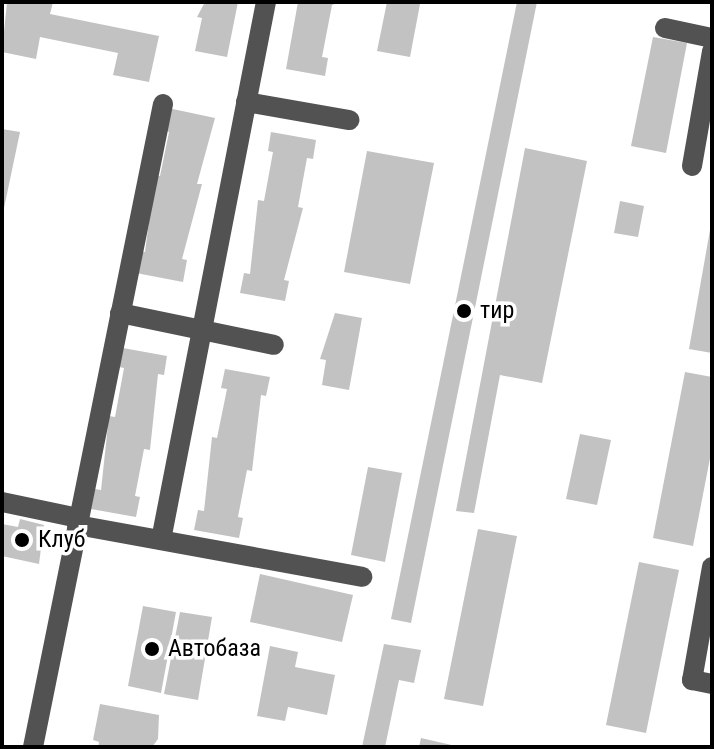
<!DOCTYPE html>
<meta charset="utf-8">
<style>
body{margin:0}
#map{position:relative;width:714px;height:749px;overflow:hidden;background:#fff;font-family:"Roboto Condensed",sans-serif}
div>[style]{position:absolute}
.building>*{inset:0;background:#c2c2c2}
.minor>*{height:20px;margin:-10px;padding:0 10px;transform-origin:10px;border-radius:10px;background:#525252}
.dots>*{width:22px;height:22px;translate:-50% -50%;box-sizing:border-box;border:4px solid #fff;border-radius:50%}
span{translate:-50% -50%;white-space:nowrap;text-align:center;line-height:1.15;-webkit-text-stroke:7px #fff;paint-order:stroke}
.poi-label{font-size:24px;color:#000}
.left{translate:0 -50%;text-align:left}
.frame{position:absolute;inset:0;border:4px solid #000;pointer-events:none}
</style>
<div id="map">
<div class="building">
<div style="clip-path:polygon(7px 2px,53px 2px,50px 14px,159px 36px,149px 82px,113px 75px,118px 53px,40px 37px,36px 59px,2px 52px)"></div>
<div style="clip-path:polygon(205px 2px,238px 2px,227px 57px,195px 51px,202px 18px,197px 17px)"></div>
<div style="clip-path:polygon(298px 2px,339px 2px,332px 5px,322px 57px,328px 58px,325px 76px,286px 69px)"></div>
<div style="clip-path:polygon(387px 2px,420px 4px,410px 57px,377px 51px)"></div>
<div style="clip-path:polygon(517px 2px,537px 2px,411px 623px,391px 619px)"></div>
<div style="clip-path:polygon(653px 37px,687px 43px,666px 153px,631px 146px)"></div>
<div style="clip-path:polygon(168px 108px,215px 118px,197px 184px,202px 184px,182px 259px,187px 260px,183px 282px,136px 273px,140px 251px,145px 252px,155px 176px,160px 176px,169px 132px,163px 130px)"></div>
<div style="clip-path:polygon(2px 129px,20px 132px,4px 208px,2px 208px)"></div>
<div style="clip-path:polygon(271px 132px,316px 140px,313px 159px,307px 158px,298px 207px,303px 208px,284px 280px,289px 281px,285px 301px,240px 293px,244px 273px,250px 274px,258px 200px,264px 201px,273px 152px,268px 151px)"></div>
<div style="clip-path:polygon(525px 148px,587px 161px,542px 383px,500px 375px,474px 513px,456px 511px)"></div>
<div style="clip-path:polygon(367px 151px,434px 163px,410px 284px,344px 272px)"></div>
<div style="clip-path:polygon(620px 201px,644px 206px,638px 237px,614px 233px)"></div>
<div style="clip-path:polygon(710px 230px,712px 230px,712px 353px,689px 349px)"></div>
<div style="clip-path:polygon(335px 313px,362px 318px,349px 390px,322px 385px,326px 360px,320px 359px)"></div>
<div style="clip-path:polygon(123px 348px,167px 356px,164px 375px,158px 374px,150px 450px,144px 449px,135px 496px,140px 497px,136px 517px,91px 509px,95px 489px,101px 490px,109px 416px,115px 417px,124px 368px,119px 367px)"></div>
<div style="clip-path:polygon(225px 369px,270px 377px,266px 396px,261px 395px,252px 471px,247px 470px,238px 517px,243px 518px,239px 538px,194px 530px,198px 510px,204px 511px,212px 437px,217px 438px,227px 389px,221px 388px)"></div>
<div style="clip-path:polygon(685px 372px,712px 377px,712px 448px,693px 546px,653px 538px)"></div>
<div style="clip-path:polygon(580px 434px,611px 440px,597px 505px,566px 499px)"></div>
<div style="clip-path:polygon(368px 467px,402px 473px,385px 562px,351px 555px)"></div>
<div style="clip-path:polygon(20px 519px,44px 525px,39px 564px,2px 556px,2px 524px,18px 527px)"></div>
<div style="clip-path:polygon(478px 529px,517px 536px,483px 706px,444px 699px)"></div>
<div style="clip-path:polygon(639px 562px,679px 570px,646px 733px,606px 725px)"></div>
<div style="clip-path:polygon(260px 574px,353px 595px,342px 642px,250px 622px)"></div>
<div style="clip-path:polygon(143px 606px,176px 612px,161px 693px,128px 686px)"></div>
<div style="clip-path:polygon(180px 612px,212px 617px,198px 700px,164px 694px)"></div>
<div style="clip-path:polygon(384px 644px,421px 650px,414px 683px,399px 680px,385px 747px,362px 747px)"></div>
<div style="clip-path:polygon(270px 646px,298px 652px,295px 667px,335px 675px,327px 715px,288px 707px,285px 721px,257px 716px)"></div>
<div style="clip-path:polygon(100px 704px,159px 715px,158px 739px,152px 747px,98px 747px,99px 742px,93px 740px)"></div>
<div style="clip-path:polygon(421px 738px,456px 746px,456px 747px,419px 747px)"></div>
</div>
<div class="minor">
<div style="left:665px;top:28px;width:48px;rotate:12deg"></div>
<div style="left:246px;top:102px;width:105px;rotate:9.9deg"></div>
<div style="left:692px;top:166px;width:117px;rotate:-80.1deg"></div>
<div style="left:120px;top:313px;width:157px;rotate:11.7deg"></div>
<div style="left:2px;top:502px;width:78px;rotate:11.9deg"></div>
<div style="left:77px;top:525px;width:290px;rotate:10.3deg"></div>
<div style="left:161px;top:540px;width:548px;rotate:-78.96deg"></div>
<div style="left:712px;top:567px;width:115px;rotate:100deg"></div>
<div style="left:692px;top:680px;width:20px;rotate:11deg"></div>
<div style="left:33px;top:747px;width:656px;rotate:-78.57deg"></div>
</div>
<div class="dots">
<div style="left:464px;top:311px;background:#000"></div>
<div style="left:22px;top:540px;background:#000"></div>
<div style="left:152px;top:649px;background:#000"></div>
</div>
<div class="poi-label">
<span class="left" style="left:480px;top:311px">тир</span>
<span class="left" style="left:38px;top:540px">Клуб</span>
<span class="left" style="left:168px;top:649px">Автобаза</span>
</div>
<div class="frame"></div>
</div>
